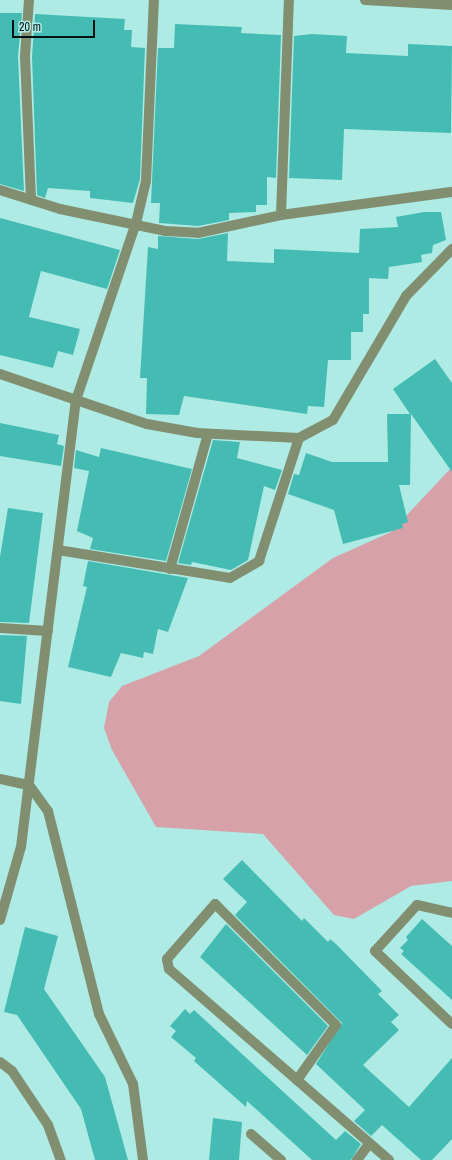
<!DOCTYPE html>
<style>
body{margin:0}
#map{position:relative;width:452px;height:1160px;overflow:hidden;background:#afebe5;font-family:"Archivo Narrow",sans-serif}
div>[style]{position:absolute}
.green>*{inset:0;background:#d7a1aa}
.building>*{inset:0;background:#45bcb3}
.minor>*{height:10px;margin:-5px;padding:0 5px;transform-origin:5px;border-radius:5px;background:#818f70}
span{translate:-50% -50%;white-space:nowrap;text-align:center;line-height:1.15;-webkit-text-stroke:3px #afebe5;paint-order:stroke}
.scale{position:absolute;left:12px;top:20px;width:83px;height:18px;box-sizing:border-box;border:2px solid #001210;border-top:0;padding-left:5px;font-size:12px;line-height:14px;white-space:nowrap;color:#001210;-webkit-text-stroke:3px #afebe5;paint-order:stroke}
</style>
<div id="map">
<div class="green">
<div style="clip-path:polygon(452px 467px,452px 881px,411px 886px,354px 919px,334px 915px,263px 834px,156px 827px,112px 750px,104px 728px,109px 702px,122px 686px,199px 656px,333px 558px,391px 532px)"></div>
</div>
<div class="building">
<div style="clip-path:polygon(0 13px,22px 13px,18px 56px,24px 191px,0 184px)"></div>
<div style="clip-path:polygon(35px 14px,125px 19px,124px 30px,132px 30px,131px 47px,145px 48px,140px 179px,133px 203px,90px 198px,90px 191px,48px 188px,45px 198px,37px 195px,32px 56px)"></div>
<div style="clip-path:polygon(175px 24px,242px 27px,241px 33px,281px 35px,276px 178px,267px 177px,267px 205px,256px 205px,256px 212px,229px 213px,229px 220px,198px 226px,159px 223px,160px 203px,151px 203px,158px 48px,174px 48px)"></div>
<div style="clip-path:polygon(312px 34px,347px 36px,346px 53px,408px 56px,408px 44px,452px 46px,451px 133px,344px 129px,342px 180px,289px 178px,294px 36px)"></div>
<div style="clip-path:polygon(424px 212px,441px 212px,446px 240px,433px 245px,432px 253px,421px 255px,422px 262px,389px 267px,388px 279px,369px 278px,369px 314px,363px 314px,363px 332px,351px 332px,351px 360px,328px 360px,324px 407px,308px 406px,307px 414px,184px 396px,179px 415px,146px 414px,147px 378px,140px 378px,148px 247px,158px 249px,158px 236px,198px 239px,228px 233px,227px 261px,274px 263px,274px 249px,359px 253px,360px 229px,398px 227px,396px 217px)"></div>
<div style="clip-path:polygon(0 218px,120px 250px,107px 289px,41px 271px,29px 317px,80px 329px,73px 355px,58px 351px,53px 368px,0 355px)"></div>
<div style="clip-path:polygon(435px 359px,452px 383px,452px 472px,411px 414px,410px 485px,399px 485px,408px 522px,402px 524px,403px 528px,343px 544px,334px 510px,288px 494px,294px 474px,299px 475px,306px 453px,332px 462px,388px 462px,387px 414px,410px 414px,393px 389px)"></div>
<div style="clip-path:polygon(0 423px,59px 435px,57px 444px,64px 446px,61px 466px,0 456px)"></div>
<div style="clip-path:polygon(213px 440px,240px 442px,237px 458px,282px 470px,275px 490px,264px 486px,248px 560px,231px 570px,192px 562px,191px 565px,178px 563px)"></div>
<div style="clip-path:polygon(101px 448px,192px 469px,166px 561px,90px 549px,93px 538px,77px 531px,89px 471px,74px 468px,76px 450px,99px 457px)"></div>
<div style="clip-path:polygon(8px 508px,43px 513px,29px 623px,0 622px,0 557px)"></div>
<div style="clip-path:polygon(88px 561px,188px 578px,168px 632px,158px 629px,153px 654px,144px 652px,143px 658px,121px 653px,111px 677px,68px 667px,87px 587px,83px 586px)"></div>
<div style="clip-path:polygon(0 635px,27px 636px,21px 704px,0 701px)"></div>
<div style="clip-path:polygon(242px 860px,302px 921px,304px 918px,328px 942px,330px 939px,336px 944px,382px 991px,378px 994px,399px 1015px,391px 1022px,399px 1030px,363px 1065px,409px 1107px,452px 1058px,452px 1139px,432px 1160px,421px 1160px,382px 1125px,371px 1136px,354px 1121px,365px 1110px,316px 1064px,342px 1023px,235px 915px,247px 902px,223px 879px)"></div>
<div style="clip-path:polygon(422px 919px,452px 946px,452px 1000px,401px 954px,404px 951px,400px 948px,408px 940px,406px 937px)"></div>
<div style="clip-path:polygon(226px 924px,328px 1026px,307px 1055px,200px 957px)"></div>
<div style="clip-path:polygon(25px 927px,58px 936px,44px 989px,105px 1077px,128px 1160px,95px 1160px,81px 1109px,17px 1015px,4px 1012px)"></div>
<div style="clip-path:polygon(185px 1009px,190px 1014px,194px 1010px,336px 1140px,345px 1131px,361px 1144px,351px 1160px,312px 1160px,247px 1101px,246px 1107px,194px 1061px,196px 1058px,171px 1037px,176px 1031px,170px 1026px)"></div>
<div style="clip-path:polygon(213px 1118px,242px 1122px,239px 1160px,209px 1160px)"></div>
</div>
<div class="minor">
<div style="left:29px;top:0;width:56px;rotate:94.1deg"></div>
<div style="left:25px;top:56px;width:144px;rotate:87.6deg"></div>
<div style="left:365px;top:0;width:87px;rotate:3.3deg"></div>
<div style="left:0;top:190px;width:63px;rotate:17.6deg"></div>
<div style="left:60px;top:209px;width:107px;rotate:11.8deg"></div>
<div style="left:165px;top:231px;width:33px;rotate:3deg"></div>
<div style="left:198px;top:233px;width:85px;rotate:-12.2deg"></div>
<div style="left:281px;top:215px;width:173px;rotate:-7.7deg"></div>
<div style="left:281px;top:215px;width:215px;rotate:-87.9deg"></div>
<div style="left:0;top:374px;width:155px;rotate:18.8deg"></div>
<div style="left:147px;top:424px;width:51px;rotate:10.2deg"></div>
<div style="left:197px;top:433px;width:102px;rotate:2.8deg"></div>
<div style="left:299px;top:438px;width:38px;rotate:-28deg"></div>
<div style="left:333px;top:420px;width:144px;rotate:-59.5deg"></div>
<div style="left:406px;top:296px;width:66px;rotate:-45.6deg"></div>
<div style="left:58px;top:550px;width:174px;rotate:9.2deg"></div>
<div style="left:230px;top:578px;width:34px;rotate:-30deg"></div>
<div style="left:259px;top:561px;width:129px;rotate:-72deg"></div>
<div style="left:170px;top:569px;width:140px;rotate:-74.3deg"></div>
<div style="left:0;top:628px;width:48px;rotate:3.6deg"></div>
<div style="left:0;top:779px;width:30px;rotate:12deg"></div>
<div style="left:29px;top:785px;width:32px;rotate:54deg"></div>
<div style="left:48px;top:811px;width:209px;rotate:75.9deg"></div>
<div style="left:99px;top:1014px;width:78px;rotate:64.1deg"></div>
<div style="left:133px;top:1084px;width:77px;rotate:82.5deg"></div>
<div style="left:452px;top:913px;width:36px;rotate:-167deg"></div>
<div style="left:417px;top:905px;width:62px;rotate:132.4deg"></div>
<div style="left:375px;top:951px;width:106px;rotate:43.5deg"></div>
<div style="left:0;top:920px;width:76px;rotate:-74deg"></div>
<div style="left:21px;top:847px;width:450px;rotate:-83deg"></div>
<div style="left:76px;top:400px;width:187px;rotate:-71.3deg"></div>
<div style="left:136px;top:223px;width:43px;rotate:-76.6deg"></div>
<div style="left:146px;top:181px;width:181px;rotate:-87.5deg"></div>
<div style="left:0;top:1062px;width:15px;rotate:37deg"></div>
<div style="left:12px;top:1071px;width:65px;rotate:56.3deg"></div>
<div style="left:48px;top:1125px;width:37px;rotate:70deg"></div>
<div style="left:297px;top:1080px;width:67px;rotate:-54.7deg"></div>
<div style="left:336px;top:1025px;width:171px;rotate:-135deg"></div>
<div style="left:215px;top:904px;width:73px;rotate:131.1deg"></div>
<div style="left:167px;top:959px;width:10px;rotate:79deg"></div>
<div style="left:169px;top:969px;width:169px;rotate:40.9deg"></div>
<div style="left:297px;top:1080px;width:122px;rotate:41deg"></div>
<div style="left:251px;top:1134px;width:40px;rotate:41deg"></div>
<div style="left:357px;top:1160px;width:21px;rotate:-53deg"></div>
</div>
<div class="scale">20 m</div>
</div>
